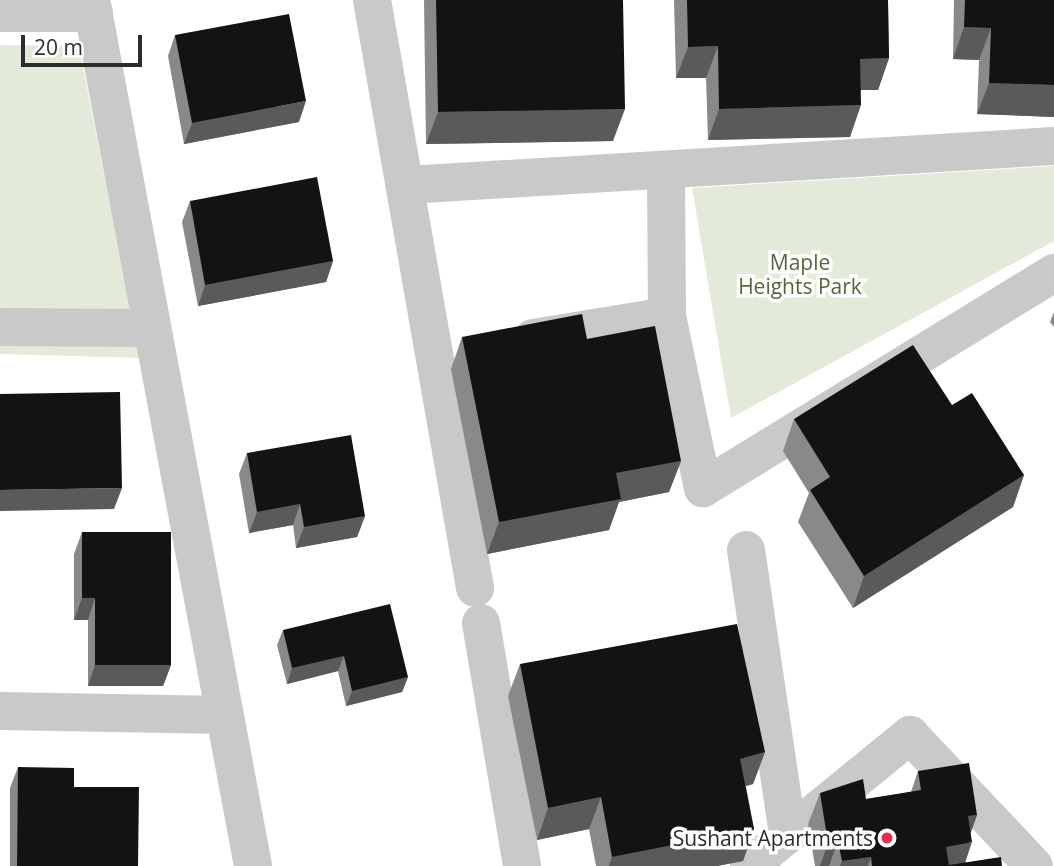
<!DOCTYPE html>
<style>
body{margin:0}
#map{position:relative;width:1054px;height:866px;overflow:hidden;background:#fff;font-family:"Open Sans",sans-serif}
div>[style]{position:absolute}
.green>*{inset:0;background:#e4ead9}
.minor>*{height:38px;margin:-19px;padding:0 19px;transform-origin:19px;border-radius:19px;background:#c9c9c9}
.wall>*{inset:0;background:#898989}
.shaded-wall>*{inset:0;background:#5a5a5a}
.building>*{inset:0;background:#131313}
.dots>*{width:19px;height:19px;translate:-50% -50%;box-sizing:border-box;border:4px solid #fff;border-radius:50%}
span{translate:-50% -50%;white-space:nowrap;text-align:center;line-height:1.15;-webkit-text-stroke:7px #fff;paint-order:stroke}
.park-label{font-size:21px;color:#54673a}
.poi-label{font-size:21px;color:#2c2c2c}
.right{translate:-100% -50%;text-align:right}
.scale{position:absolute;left:21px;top:35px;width:121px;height:32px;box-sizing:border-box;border:4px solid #2c2c2c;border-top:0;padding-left:9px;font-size:21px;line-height:24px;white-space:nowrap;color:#2c2c2c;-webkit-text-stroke:5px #fff;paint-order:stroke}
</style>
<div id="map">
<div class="green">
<div style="clip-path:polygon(0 45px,79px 46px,140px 358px,0 354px)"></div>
<div style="clip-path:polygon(1054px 166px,1054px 241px,731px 418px,692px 188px)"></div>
</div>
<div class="minor">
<div style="left:91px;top:0;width:881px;rotate:79.4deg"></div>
<div style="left:372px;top:0;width:597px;rotate:80.06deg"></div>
<div style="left:0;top:13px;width:94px"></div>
<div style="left:407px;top:185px;width:648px;rotate:-3.45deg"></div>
<div style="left:667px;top:316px;width:176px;rotate:78.2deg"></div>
<div style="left:703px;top:488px;width:412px;rotate:-31.5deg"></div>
<div style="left:0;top:327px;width:152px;rotate:0.4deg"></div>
<div style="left:533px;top:338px;width:136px;rotate:-9.3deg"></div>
<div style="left:667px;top:316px;width:146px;rotate:-90.4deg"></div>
<div style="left:746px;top:550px;width:287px;rotate:81.6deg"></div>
<div style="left:481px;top:623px;width:246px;rotate:80.4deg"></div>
<div style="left:0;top:711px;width:224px;rotate:1deg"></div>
<div style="left:749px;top:866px;width:208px;rotate:-39.1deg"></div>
<div style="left:910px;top:735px;width:180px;rotate:46.6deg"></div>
</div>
<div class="wall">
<div style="clip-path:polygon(424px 0,623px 0,613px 141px,426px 144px)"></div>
<div style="clip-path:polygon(674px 0,888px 0,889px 58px,878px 90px,861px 90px,850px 137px,708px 140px,706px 78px,676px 78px)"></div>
<div style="clip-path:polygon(954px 0,1054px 0,1054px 117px,977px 114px,979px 60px,953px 59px)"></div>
<div style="clip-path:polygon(175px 35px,299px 122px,184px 144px,168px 56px)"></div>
<div style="clip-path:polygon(190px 201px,333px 261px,326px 282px,198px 306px,182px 222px)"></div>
<div style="clip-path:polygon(1054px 312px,1054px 327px,1050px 322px)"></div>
<div style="clip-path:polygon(462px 337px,587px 339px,681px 461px,669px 492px,619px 502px,609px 530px,487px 554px,451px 369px)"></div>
<div style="clip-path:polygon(952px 405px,1024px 475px,1013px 507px,853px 608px,798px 522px,809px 493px,783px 451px,794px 419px)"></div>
<div style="clip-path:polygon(247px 453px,365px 516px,357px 537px,296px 548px,293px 525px,249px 533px,239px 474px)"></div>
<div style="clip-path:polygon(82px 532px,171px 665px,163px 686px,88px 686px,88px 620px,74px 620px,74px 554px)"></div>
<div style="clip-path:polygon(283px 630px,408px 677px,402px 692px,346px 706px,338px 671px,287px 684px,277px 645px)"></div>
<div style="clip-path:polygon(520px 664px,765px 752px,753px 784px,746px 786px,754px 829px,743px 861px,717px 866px,596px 866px,589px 829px,537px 840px,508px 696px)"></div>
<div style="clip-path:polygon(18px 767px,74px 787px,138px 866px,10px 866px,10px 788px)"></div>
<div style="clip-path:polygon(918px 771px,977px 815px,971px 832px,965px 862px,1002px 866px,815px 866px,808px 824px,820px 793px,866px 799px,911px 792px)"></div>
</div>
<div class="shaded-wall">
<div style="clip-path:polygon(964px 27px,991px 28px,979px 60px,953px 59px)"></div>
<div style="clip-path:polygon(718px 46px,706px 78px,676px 78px,688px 47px)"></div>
<div style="clip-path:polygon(889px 58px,878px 90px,848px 90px,860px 59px)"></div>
<div style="clip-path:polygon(989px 83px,1054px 85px,1054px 117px,977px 114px)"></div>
<div style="clip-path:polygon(306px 101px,299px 122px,184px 144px,192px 123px)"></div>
<div style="clip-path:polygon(861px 105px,850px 137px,708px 140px,719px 109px)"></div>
<div style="clip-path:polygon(625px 109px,613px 141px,426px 144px,438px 112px)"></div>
<div style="clip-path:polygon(333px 261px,326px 282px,198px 306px,205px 285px)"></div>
<div style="clip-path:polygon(681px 461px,669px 492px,619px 502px,609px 530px,487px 554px,499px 522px,616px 473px)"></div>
<div style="clip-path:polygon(1024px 475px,1013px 507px,853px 608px,864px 576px)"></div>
<div style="clip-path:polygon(122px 488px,114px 509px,0 511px,0 490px)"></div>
<div style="clip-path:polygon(300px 504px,293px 525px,249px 533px,257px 512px)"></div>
<div style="clip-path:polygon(365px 516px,357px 537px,296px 548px,304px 527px)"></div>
<div style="clip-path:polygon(82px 598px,95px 598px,88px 620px,74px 620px)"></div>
<div style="clip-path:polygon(344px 656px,338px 671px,287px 684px,292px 668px)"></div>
<div style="clip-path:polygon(95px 665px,171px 665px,163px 686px,88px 686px)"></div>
<div style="clip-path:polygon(408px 677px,402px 692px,346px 706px,352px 691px)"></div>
<div style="clip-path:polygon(765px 752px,753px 784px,729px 791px,740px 759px)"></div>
<div style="clip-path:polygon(601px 797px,589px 829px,537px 840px,548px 808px)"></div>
<div style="clip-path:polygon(977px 815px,967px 843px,972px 842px,964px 866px,939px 866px,946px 847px,968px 816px)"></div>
<div style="clip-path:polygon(754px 829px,743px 861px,717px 866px,609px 866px,612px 857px)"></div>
<div style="clip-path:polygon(838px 841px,829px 866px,820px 866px,828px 843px)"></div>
<div style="clip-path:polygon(871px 857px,868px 866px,840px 866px,842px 861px)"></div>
</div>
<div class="building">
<div style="clip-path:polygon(436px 0,623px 0,625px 109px,438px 112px)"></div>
<div style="clip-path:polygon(687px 0,888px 0,889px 58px,860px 59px,861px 105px,719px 109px,718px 46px,688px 47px)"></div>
<div style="clip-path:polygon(965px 0,1054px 0,1054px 85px,989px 83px,991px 28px,964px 27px)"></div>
<div style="clip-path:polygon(289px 14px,306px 101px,192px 123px,175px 35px)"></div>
<div style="clip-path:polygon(317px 177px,333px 261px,205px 285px,190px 201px)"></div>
<div style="clip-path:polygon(582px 314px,587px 339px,655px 326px,681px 461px,616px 473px,621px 499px,499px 522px,462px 337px)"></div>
<div style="clip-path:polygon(913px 345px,952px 405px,972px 393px,1024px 475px,864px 576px,810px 490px,830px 477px,794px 419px)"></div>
<div style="clip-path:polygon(120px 392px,122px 488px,0 490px,0 394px)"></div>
<div style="clip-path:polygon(351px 435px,365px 516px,304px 527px,300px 504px,257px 512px,247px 453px)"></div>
<div style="clip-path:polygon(82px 532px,171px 532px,171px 665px,95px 665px,95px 598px,82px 598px)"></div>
<div style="clip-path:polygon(390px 604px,408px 677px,352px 691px,344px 656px,292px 668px,283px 630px)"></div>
<div style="clip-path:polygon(737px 624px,765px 752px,740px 759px,754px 829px,612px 857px,601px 797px,548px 808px,520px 664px)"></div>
<div style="clip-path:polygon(969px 763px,977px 815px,968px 816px,972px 842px,946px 847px,949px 865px,1001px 857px,1002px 866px,872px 866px,871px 857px,842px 861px,838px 841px,828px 843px,820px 793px,863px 779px,866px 799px,921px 790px,918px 771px)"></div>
<div style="clip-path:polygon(18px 767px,74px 768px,74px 787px,139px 787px,138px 866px,17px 866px)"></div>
</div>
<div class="dots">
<div style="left:887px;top:838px;background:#e52d4c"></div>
</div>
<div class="park-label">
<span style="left:800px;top:274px">Maple<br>Heights Park</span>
</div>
<div class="poi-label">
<span class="right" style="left:873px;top:838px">Sushant Apartments</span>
</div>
<div class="scale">20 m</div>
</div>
